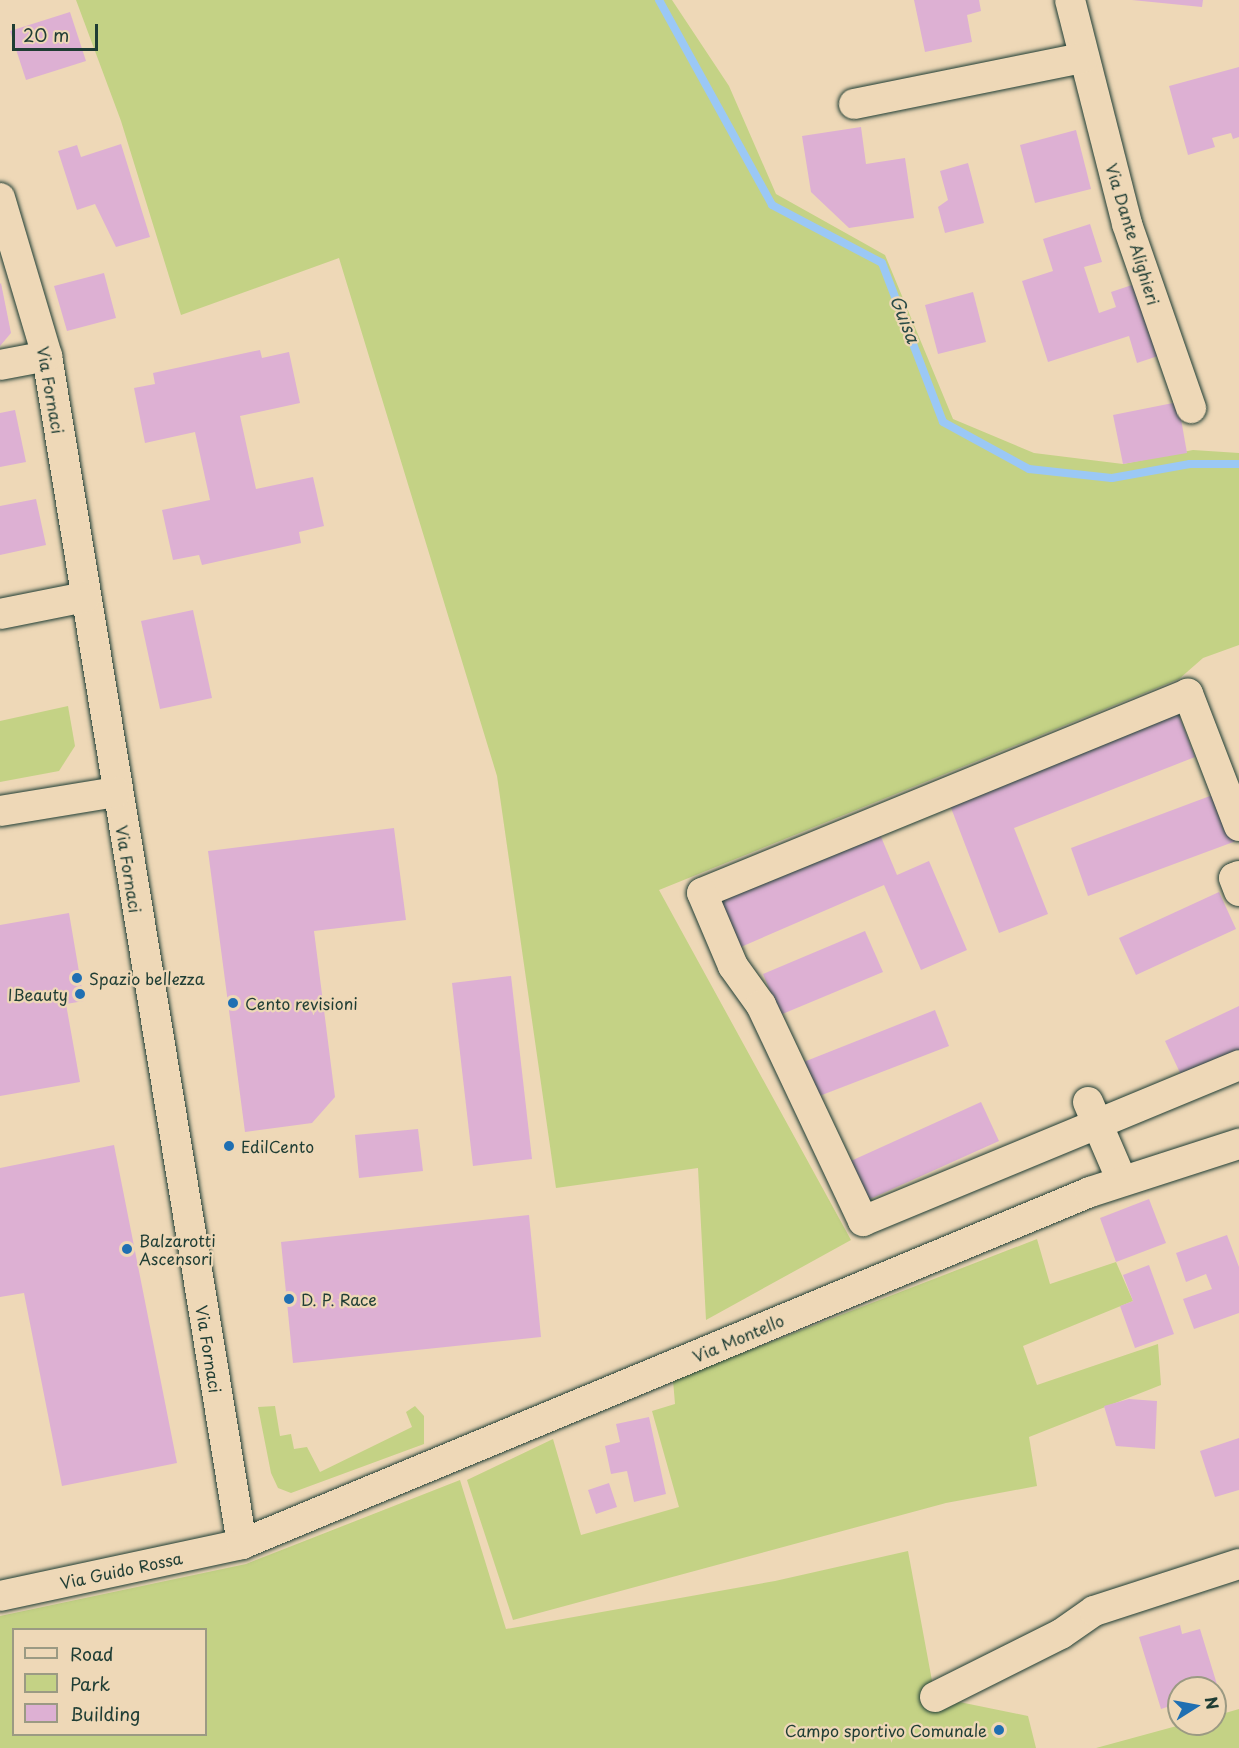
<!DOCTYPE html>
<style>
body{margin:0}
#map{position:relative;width:1239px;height:1748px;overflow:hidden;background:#eed8b7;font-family:"Playpen Sans",sans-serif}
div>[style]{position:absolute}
.green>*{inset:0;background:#c4d285}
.stream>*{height:8px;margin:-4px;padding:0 4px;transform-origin:4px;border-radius:4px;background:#9bc8f5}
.building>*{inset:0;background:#ddb0d3}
.roads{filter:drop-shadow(0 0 2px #1f3d34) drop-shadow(0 0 2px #1f3d34)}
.street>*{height:30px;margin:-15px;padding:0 15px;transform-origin:15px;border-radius:15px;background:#eed8b7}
.dots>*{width:16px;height:16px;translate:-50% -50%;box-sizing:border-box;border:3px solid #eed8b7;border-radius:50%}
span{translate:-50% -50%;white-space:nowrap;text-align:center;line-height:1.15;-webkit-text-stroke:4.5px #eed8b7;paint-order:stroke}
.street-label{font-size:16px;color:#1f3d34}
.poi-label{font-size:16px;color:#1f3d34}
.left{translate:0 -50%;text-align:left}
.right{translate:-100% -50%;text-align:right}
.water-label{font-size:18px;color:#2b4b47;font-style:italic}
.legend{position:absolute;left:12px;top:1628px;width:195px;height:108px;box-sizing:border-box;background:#eed8b7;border:2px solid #9b9a83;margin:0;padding:8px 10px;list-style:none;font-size:18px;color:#1f3d34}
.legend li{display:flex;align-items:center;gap:12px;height:30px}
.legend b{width:30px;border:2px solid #9b9a83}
.north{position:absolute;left:1167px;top:1676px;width:60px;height:60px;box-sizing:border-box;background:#eed8b7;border:2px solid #9b9a83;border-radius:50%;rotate:79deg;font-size:16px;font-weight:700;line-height:24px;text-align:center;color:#1f3d34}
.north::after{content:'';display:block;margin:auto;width:21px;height:27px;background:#1f6fb2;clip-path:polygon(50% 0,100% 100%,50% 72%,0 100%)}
.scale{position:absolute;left:12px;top:24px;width:86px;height:27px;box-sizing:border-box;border:3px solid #1f3d34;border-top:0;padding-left:8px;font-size:18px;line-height:21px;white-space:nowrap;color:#1f3d34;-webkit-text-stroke:4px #eed8b7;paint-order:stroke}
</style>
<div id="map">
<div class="green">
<div style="clip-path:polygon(76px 0,672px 0,729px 86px,776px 194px,885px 255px,953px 419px,1034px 453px,1123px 464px,1193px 450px,1239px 453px,1239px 645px,1203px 658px,1179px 679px,659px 890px,851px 1240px,706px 1320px,698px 1168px,556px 1188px,497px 776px,339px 258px,181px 315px,121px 121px)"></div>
<div style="clip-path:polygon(68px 706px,75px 746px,59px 771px,0 782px,0 721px)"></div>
<div style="clip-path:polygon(1037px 1239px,1050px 1284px,1116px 1262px,1133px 1301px,1023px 1346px,1037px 1385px,1158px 1344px,1161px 1385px,1029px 1437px,1037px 1486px,946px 1503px,513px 1620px,467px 1480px,553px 1439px,581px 1535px,679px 1507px,652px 1411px,675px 1404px,673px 1380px)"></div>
<div style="clip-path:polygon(275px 1406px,280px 1436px,291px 1434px,294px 1449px,307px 1447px,320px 1472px,412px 1427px,406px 1412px,415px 1406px,424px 1416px,424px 1444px,291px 1493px,278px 1488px,271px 1473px,258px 1407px)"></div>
<div style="clip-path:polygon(evenodd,460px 1480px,506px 1629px,775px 1581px,908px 1551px,935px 1697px,1028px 1716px,1036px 1748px,0 1748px,0 1616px,246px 1564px,460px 1480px,14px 1630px,206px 1630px,206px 1734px,14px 1734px,14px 1630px)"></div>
<div style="clip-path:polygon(1239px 1709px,1239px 1748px,1096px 1748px,1184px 1724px,1215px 1724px,1215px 1716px)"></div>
</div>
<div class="stream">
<div style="left:659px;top:0;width:234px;rotate:61.1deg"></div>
<div style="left:772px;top:205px;width:124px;rotate:27.8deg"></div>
<div style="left:882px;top:263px;width:170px;rotate:69deg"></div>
<div style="left:943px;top:422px;width:98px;rotate:28.7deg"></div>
<div style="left:1029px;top:469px;width:83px;rotate:6.2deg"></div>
<div style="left:1112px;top:478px;width:79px;rotate:-10.2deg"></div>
<div style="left:1190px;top:464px;width:49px"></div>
</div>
<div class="building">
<div style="clip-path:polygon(914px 0,979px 0,981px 11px,967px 15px,972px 42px,925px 52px)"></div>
<div style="clip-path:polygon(1132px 0,1203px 0,1202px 7px)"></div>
<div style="clip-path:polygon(70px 12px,86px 61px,26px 80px,10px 31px)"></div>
<div style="clip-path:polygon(1239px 67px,1239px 137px,1233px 139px,1231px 133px,1212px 138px,1215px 147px,1188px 155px,1169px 86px)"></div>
<div style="clip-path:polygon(861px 127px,866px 164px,905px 158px,914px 218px,849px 228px,811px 192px,802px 136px)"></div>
<div style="clip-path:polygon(1076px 130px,1091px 189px,1035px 203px,1020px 145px)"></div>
<div style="clip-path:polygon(121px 144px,150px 237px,116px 247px,95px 204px,77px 210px,58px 151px,77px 145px,81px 157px)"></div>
<div style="clip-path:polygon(968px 163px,984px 223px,945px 233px,938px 207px,948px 200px,940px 171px)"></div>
<div style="clip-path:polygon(1090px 224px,1102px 262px,1084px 267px,1099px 313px,1116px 307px,1111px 292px,1141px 282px,1164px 354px,1137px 363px,1129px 336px,1048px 362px,1022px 281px,1053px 271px,1043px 239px)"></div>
<div style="clip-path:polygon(104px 273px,116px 318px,67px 331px,54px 286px)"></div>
<div style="clip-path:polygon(1px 283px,11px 333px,0 346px,0 284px)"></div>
<div style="clip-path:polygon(973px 292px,986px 342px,938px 354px,925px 305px)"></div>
<div style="clip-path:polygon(260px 350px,262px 358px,289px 352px,300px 403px,240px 416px,256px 489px,313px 477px,324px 526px,299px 532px,301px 543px,202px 565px,199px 555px,173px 560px,162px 510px,210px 500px,195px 432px,145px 443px,134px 388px,155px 384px,153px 373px)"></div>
<div style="clip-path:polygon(1178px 402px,1187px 453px,1123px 464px,1113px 415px)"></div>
<div style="clip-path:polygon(15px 410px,26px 462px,0 467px,0 413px)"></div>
<div style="clip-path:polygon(36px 499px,46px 545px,0 555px,0 506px)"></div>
<div style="clip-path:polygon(193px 610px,212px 698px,160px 709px,141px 621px)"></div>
<div style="clip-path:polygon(1177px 710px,1195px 757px,1014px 828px,1048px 914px,999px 933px,948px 800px)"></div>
<div style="clip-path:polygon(1218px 793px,1236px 841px,1088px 896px,1071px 848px)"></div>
<div style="clip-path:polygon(394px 828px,406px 920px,314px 931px,335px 1097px,312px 1123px,245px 1132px,208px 851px)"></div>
<div style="clip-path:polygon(879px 832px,897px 875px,929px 861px,967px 950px,921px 970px,884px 885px,734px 950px,713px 904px)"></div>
<div style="clip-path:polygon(1219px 892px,1236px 929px,1136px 975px,1119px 938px)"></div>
<div style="clip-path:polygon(69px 913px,84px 1001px,66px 1004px,80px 1082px,0 1096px,0 925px)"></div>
<div style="clip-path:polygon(865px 931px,883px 972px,780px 1015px,763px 974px)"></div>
<div style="clip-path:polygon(511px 976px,532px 1159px,473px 1166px,452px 983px)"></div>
<div style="clip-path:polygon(1239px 1006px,1239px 1050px,1182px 1077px,1165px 1041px)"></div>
<div style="clip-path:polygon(935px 1010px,949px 1046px,809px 1100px,796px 1065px)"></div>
<div style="clip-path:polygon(981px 1102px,999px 1141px,859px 1204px,842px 1165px)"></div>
<div style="clip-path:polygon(418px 1129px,423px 1171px,359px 1178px,355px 1135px)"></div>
<div style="clip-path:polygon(114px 1145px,177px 1463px,62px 1486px,24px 1293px,0 1297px,0 1168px)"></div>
<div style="clip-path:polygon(1149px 1199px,1166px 1243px,1116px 1262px,1100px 1218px)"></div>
<div style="clip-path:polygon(529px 1215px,541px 1337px,293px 1363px,281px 1242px)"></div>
<div style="clip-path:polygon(1227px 1235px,1239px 1267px,1239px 1313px,1194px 1329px,1183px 1299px,1212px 1289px,1206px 1274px,1186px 1282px,1176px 1253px)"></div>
<div style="clip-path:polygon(1149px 1265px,1174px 1334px,1135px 1348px,1120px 1306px,1133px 1301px,1123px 1275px)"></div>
<div style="clip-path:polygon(1129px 1399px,1157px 1401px,1155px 1449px,1116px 1446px,1104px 1406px)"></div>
<div style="clip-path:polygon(649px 1417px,666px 1494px,634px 1502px,627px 1471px,611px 1474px,605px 1446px,620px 1442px,616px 1424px)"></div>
<div style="clip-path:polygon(1239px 1438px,1239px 1490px,1215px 1497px,1200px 1451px)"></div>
<div style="clip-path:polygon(609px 1483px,617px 1507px,596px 1514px,588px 1490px)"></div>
<div style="clip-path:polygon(1180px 1625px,1182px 1634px,1200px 1629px,1219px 1691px,1179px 1688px,1179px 1703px,1161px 1709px,1139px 1637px)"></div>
</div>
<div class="roads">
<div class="street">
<div style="left:1070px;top:0;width:231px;rotate:75.7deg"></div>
<div style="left:1127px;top:224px;width:195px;rotate:70.8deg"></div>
<div style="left:854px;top:104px;width:234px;rotate:-11.4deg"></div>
<div style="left:0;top:198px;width:165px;rotate:73.4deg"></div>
<div style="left:47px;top:356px;width:1204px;rotate:80.68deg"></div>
<div style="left:0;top:365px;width:48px;rotate:-10.8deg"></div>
<div style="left:0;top:614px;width:87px;rotate:-11.3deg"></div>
<div style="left:0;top:811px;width:118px;rotate:-9.3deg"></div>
<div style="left:1239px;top:826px;width:142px;rotate:-111.1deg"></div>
<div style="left:1188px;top:694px;width:525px;rotate:157.73deg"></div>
<div style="left:702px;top:893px;width:79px;rotate:67deg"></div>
<div style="left:733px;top:966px;width:48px;rotate:54.3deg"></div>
<div style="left:761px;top:1005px;width:239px;rotate:64.7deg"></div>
<div style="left:863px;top:1221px;width:407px;rotate:-22.5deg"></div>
<div style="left:1239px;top:876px;width:5px;rotate:158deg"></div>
<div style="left:1234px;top:878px;width:14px;rotate:69deg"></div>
<div style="left:1088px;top:1102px;width:86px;rotate:66.7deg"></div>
<div style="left:0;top:1596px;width:248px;rotate:-12.1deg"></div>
<div style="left:242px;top:1544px;width:918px;rotate:-22.54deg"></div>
<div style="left:1090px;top:1192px;width:157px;rotate:-17.9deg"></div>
<div style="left:935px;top:1697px;width:141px;rotate:-26.6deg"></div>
<div style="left:1061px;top:1634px;width:40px;rotate:-34.9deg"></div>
<div style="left:1094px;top:1611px;width:152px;rotate:-18deg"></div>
</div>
</div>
<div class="dots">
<div style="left:77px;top:978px;background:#1f6fb2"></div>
<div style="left:80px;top:994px;background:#1f6fb2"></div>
<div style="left:233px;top:1003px;background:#1f6fb2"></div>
<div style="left:229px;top:1146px;background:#1f6fb2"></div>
<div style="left:127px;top:1249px;background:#1f6fb2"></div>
<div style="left:289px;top:1299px;background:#1f6fb2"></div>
<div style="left:999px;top:1730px;background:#1f6fb2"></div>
</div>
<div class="street-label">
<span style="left:1133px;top:234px;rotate:73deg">Via Dante Alighieri</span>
<span style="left:51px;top:390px;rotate:80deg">Via Fornaci</span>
<span style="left:129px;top:869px;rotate:81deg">Via Fornaci</span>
<span style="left:738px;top:1338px;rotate:-23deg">Via Montello</span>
<span style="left:209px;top:1349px;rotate:81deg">Via Fornaci</span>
<span style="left:121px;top:1570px;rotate:-12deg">Via Guido Rossa</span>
</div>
<div class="poi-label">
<span class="left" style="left:89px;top:978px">Spazio bellezza</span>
<span class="right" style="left:68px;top:994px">IBeauty</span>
<span class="left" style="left:245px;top:1003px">Cento revisioni</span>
<span class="left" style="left:241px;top:1146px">EdilCento</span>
<span class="left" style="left:139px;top:1249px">Balzarotti<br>Ascensori</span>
<span class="left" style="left:301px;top:1299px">D. P. Race</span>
<span class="right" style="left:987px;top:1730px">Campo sportivo Comunale</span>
</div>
<div class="water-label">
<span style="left:905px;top:319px;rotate:68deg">Guisa</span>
</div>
<ul class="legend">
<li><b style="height:8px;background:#eed8b7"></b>Road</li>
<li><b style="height:16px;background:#c4d285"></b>Park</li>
<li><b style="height:16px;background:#ddb0d3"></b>Building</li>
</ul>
<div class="north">N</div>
<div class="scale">20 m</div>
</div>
